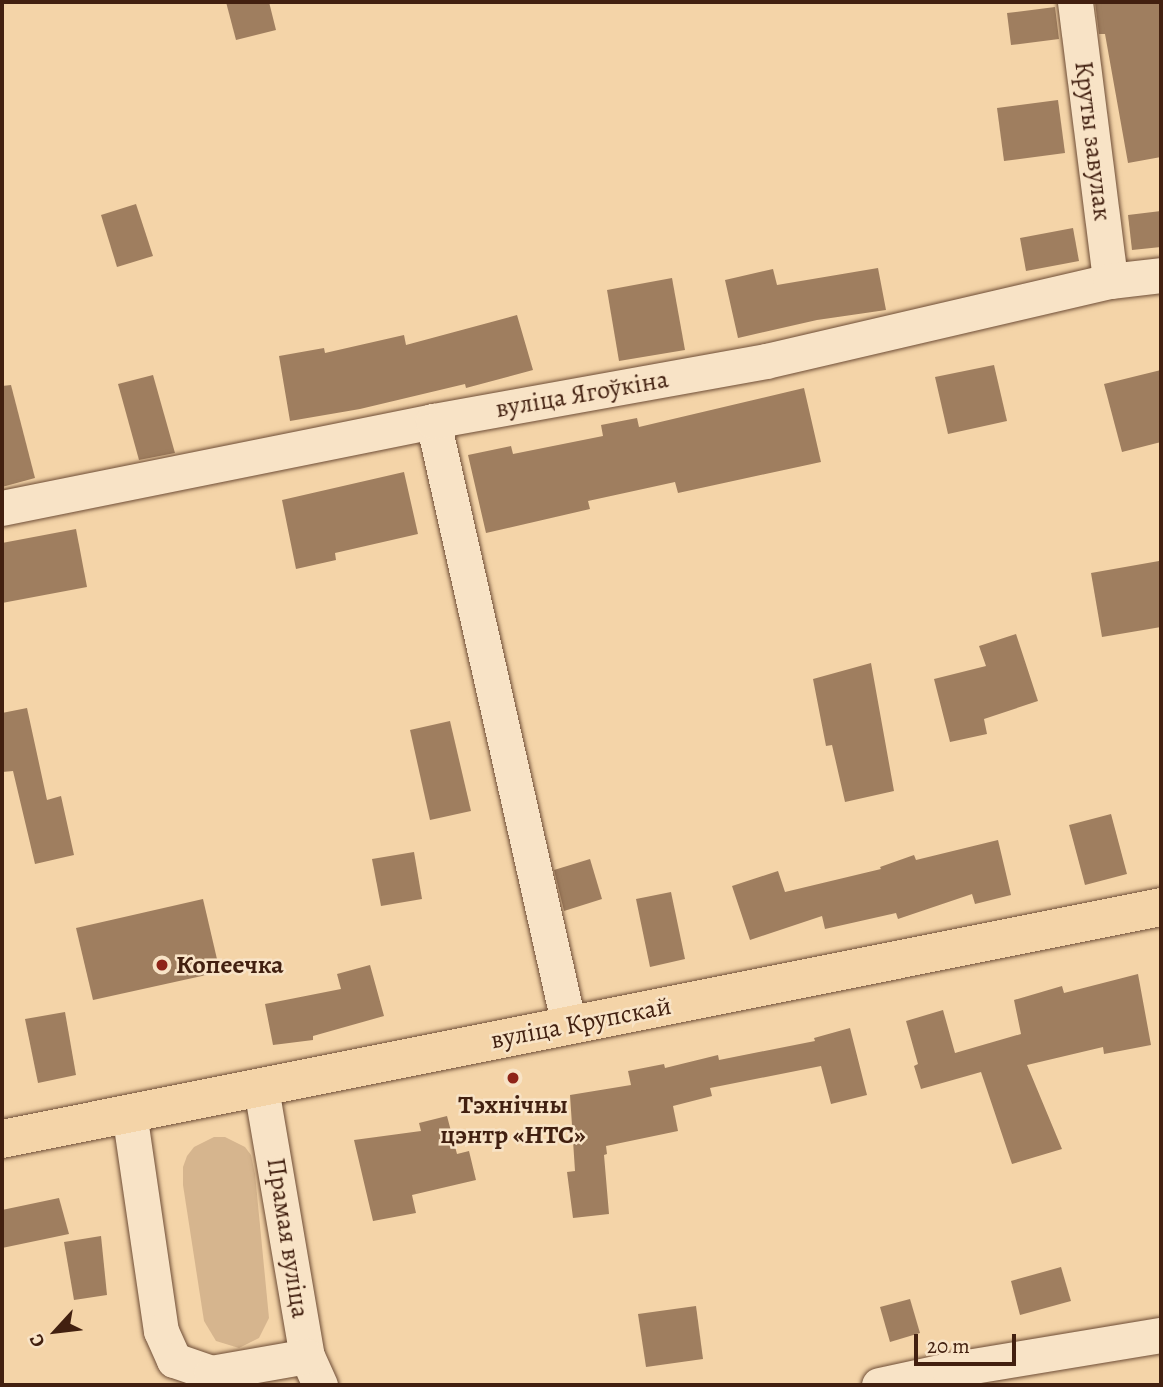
<!DOCTYPE html>
<meta charset="utf-8">
<style>
body{margin:0}
#map{position:relative;width:1163px;height:1387px;overflow:hidden;background:#f4d4a8;font-family:Alegreya,serif}
div>[style]{position:absolute}
.green>*{inset:0;background:#d6b58e}
.building>*{inset:0;background:#9f7e5f}
.roads{filter:drop-shadow(0 0 2px #6e4d36) drop-shadow(0 0 2px #6e4d36)}
.minor>*{height:35px;margin:-17.5px;padding:0 17.5px;transform-origin:17.5px;border-radius:17.5px;background:#f8e3c6}
.major>*{height:38px;margin:-19px;padding:0 19px;transform-origin:19px;border-radius:19px;background:#f4d4a8}
.dots>*{width:19px;height:19px;translate:-50% -50%;box-sizing:border-box;border:4px solid #f8e3c6;border-radius:50%}
span{translate:-50% -50%;white-space:nowrap;text-align:center;line-height:1.15;-webkit-text-stroke:5px #f8e3c6;paint-order:stroke}
.street-label{font-size:26px;color:#422010}
.poi-label{font-size:26px;color:#422010;font-weight:700}
.left{translate:0 -50%;text-align:left}
.frame{position:absolute;inset:0;border:4px solid #422010;pointer-events:none}
.north{position:absolute;left:21px;top:1296px;width:70px;height:70px;-webkit-text-stroke:5px #f8e3c6;paint-order:stroke;rotate:243deg;font-size:19px;font-weight:700;line-height:28px;text-align:center;color:#422010}
.north::after{content:'';display:block;margin:auto;width:24px;height:32px;background:#422010;clip-path:polygon(50% 0,100% 100%,50% 72%,0 100%)}
.scale{position:absolute;left:914px;top:1334px;width:102px;height:32px;box-sizing:border-box;border:4px solid #422010;border-top:0;padding-left:9px;font-size:21px;line-height:24px;white-space:nowrap;color:#422010;-webkit-text-stroke:5px #f8e3c6;paint-order:stroke}
</style>
<div id="map">
<div class="green">
<div style="clip-path:polygon(214px 1137px,225px 1137px,245px 1147px,251px 1155px,255px 1174px,269px 1318px,259px 1338px,239px 1348px,216px 1341px,204px 1321px,183px 1185px,183px 1167px,187px 1156px,194px 1147px)"></div>
</div>
<div class="building">
<div style="clip-path:polygon(226px 2px,269px 2px,276px 30px,236px 40px)"></div>
<div style="clip-path:polygon(1095px 2px,1161px 2px,1161px 157px,1128px 163px,1105px 34px,1099px 34px)"></div>
<div style="clip-path:polygon(1055px 7px,1059px 39px,1011px 45px,1007px 13px)"></div>
<div style="clip-path:polygon(1058px 100px,1065px 153px,1004px 161px,997px 108px)"></div>
<div style="clip-path:polygon(136px 204px,153px 256px,117px 267px,101px 215px)"></div>
<div style="clip-path:polygon(1161px 211px,1161px 247px,1132px 250px,1128px 215px)"></div>
<div style="clip-path:polygon(1073px 228px,1079px 261px,1026px 271px,1020px 238px)"></div>
<div style="clip-path:polygon(878px 268px,886px 310px,817px 320px,738px 338px,725px 280px,773px 269px,777px 285px)"></div>
<div style="clip-path:polygon(672px 278px,685px 350px,619px 361px,607px 290px)"></div>
<div style="clip-path:polygon(517px 315px,533px 370px,466px 388px,465px 384px,360px 409px,290px 421px,279px 356px,324px 348px,325px 353px,404px 335px,406px 345px)"></div>
<div style="clip-path:polygon(994px 365px,1007px 421px,948px 434px,935px 377px)"></div>
<div style="clip-path:polygon(1161px 370px,1161px 442px,1122px 452px,1104px 384px)"></div>
<div style="clip-path:polygon(153px 375px,175px 453px,139px 460px,118px 384px)"></div>
<div style="clip-path:polygon(11px 385px,35px 478px,2px 487px,2px 386px)"></div>
<div style="clip-path:polygon(804px 388px,821px 462px,678px 493px,675px 482px,588px 501px,590px 509px,486px 533px,468px 455px,511px 446px,513px 454px,603px 436px,601px 425px,637px 418px,639px 427px)"></div>
<div style="clip-path:polygon(404px 472px,418px 534px,335px 553px,336px 560px,296px 569px,282px 500px)"></div>
<div style="clip-path:polygon(76px 529px,87px 587px,2px 603px,2px 543px)"></div>
<div style="clip-path:polygon(1159px 561px,1161px 627px,1102px 637px,1091px 573px)"></div>
<div style="clip-path:polygon(1016px 634px,1038px 701px,984px 719px,987px 734px,950px 742px,934px 679px,986px 666px,979px 646px)"></div>
<div style="clip-path:polygon(871px 663px,894px 791px,845px 802px,832px 745px,826px 746px,813px 679px)"></div>
<div style="clip-path:polygon(27px 708px,47px 800px,61px 796px,74px 855px,35px 864px,13px 771px,2px 772px,2px 713px)"></div>
<div style="clip-path:polygon(450px 721px,471px 811px,430px 820px,410px 730px)"></div>
<div style="clip-path:polygon(1111px 814px,1127px 874px,1085px 885px,1069px 825px)"></div>
<div style="clip-path:polygon(998px 840px,1011px 895px,975px 904px,972px 894px,898px 919px,896px 913px,825px 929px,822px 916px,750px 940px,732px 886px,778px 871px,785px 892px,881px 869px,880px 867px,914px 855px,916px 860px)"></div>
<div style="clip-path:polygon(414px 852px,422px 899px,381px 906px,372px 859px)"></div>
<div style="clip-path:polygon(590px 859px,602px 899px,564px 911px,554px 870px)"></div>
<div style="clip-path:polygon(671px 892px,685px 959px,650px 967px,636px 899px)"></div>
<div style="clip-path:polygon(203px 899px,220px 972px,93px 1000px,76px 928px)"></div>
<div style="clip-path:polygon(370px 965px,384px 1016px,313px 1036px,313px 1040px,273px 1045px,265px 1004px,341px 989px,337px 974px)"></div>
<div style="clip-path:polygon(1138px 974px,1151px 1045px,1104px 1054px,1103px 1047px,1027px 1065px,1062px 1149px,1012px 1164px,981px 1072px,921px 1089px,914px 1066px,918px 1064px,906px 1021px,943px 1010px,955px 1053px,1021px 1034px,1014px 1000px,1062px 986px,1064px 993px)"></div>
<div style="clip-path:polygon(65px 1012px,76px 1075px,38px 1083px,25px 1019px)"></div>
<div style="clip-path:polygon(850px 1028px,867px 1095px,831px 1104px,821px 1066px,710px 1088px,712px 1096px,673px 1106px,678px 1131px,606px 1146px,607px 1154px,604px 1155px,609px 1214px,573px 1218px,567px 1172px,575px 1171px,570px 1095px,631px 1085px,628px 1071px,664px 1064px,665px 1068px,718px 1055px,719px 1060px,815px 1041px,814px 1038px)"></div>
<div style="clip-path:polygon(447px 1116px,457px 1154px,469px 1151px,476px 1180px,412px 1195px,416px 1213px,373px 1221px,354px 1140px,421px 1131px,419px 1123px)"></div>
<div style="clip-path:polygon(59px 1198px,69px 1234px,2px 1248px,2px 1210px)"></div>
<div style="clip-path:polygon(101px 1236px,107px 1295px,74px 1300px,64px 1242px)"></div>
<div style="clip-path:polygon(1061px 1267px,1071px 1301px,1020px 1315px,1011px 1281px)"></div>
<div style="clip-path:polygon(910px 1299px,920px 1333px,890px 1342px,880px 1307px)"></div>
<div style="clip-path:polygon(696px 1306px,703px 1359px,646px 1367px,638px 1314px)"></div>
</div>
<div class="roads">
<div class="minor">
<div style="left:1075px;top:2px;width:281px;rotate:82.8deg"></div>
<div style="left:433px;top:421px;width:620px;rotate:77.33deg"></div>
<div style="left:2px;top:508px;width:440px;rotate:-11.4deg"></div>
<div style="left:433px;top:421px;width:338px;rotate:-10.2deg"></div>
<div style="left:766px;top:361px;width:353px;rotate:-13.1deg"></div>
<div style="left:1110px;top:281px;width:51px;rotate:-6.7deg"></div>
<div style="left:261px;top:1088px;width:272px;rotate:80.3deg"></div>
<div style="left:307px;top:1356px;width:32px;rotate:66deg"></div>
<div style="left:129px;top:1112px;width:221px;rotate:81.7deg"></div>
<div style="left:161px;top:1331px;width:32px;rotate:66deg"></div>
<div style="left:174px;top:1360px;width:39px;rotate:19deg"></div>
<div style="left:211px;top:1373px;width:97px;rotate:-10deg"></div>
<div style="left:879px;top:1385px;width:72px;rotate:-12.1deg"></div>
<div style="left:949px;top:1370px;width:215px;rotate:-9.4deg"></div>
</div>
<div class="major">
<div style="left:2px;top:1139px;width:1182px;rotate:-11.32deg"></div>
</div>
</div>
<div class="dots">
<div style="left:162px;top:965px;background:#8f2418"></div>
<div style="left:513px;top:1078px;background:#8f2418"></div>
</div>
<div class="street-label">
<span style="left:1093px;top:141px;rotate:83deg">Круты завулак</span>
<span style="left:582px;top:394px;rotate:-10deg">вуліца Ягоўкіна</span>
<span style="left:581px;top:1023px;rotate:-11deg">вуліца Крупскай</span>
<span style="left:288px;top:1238px;rotate:81deg">Прамая вуліца</span>
</div>
<div class="poi-label">
<span class="left" style="left:176px;top:965px">Копеечка</span>
<span style="left:513px;top:1120px">Тэхнічны<br>цэнтр «НТС»</span>
</div>
<div class="frame"></div>
<div class="north">С</div>
<div class="scale">20 m</div>
</div>
